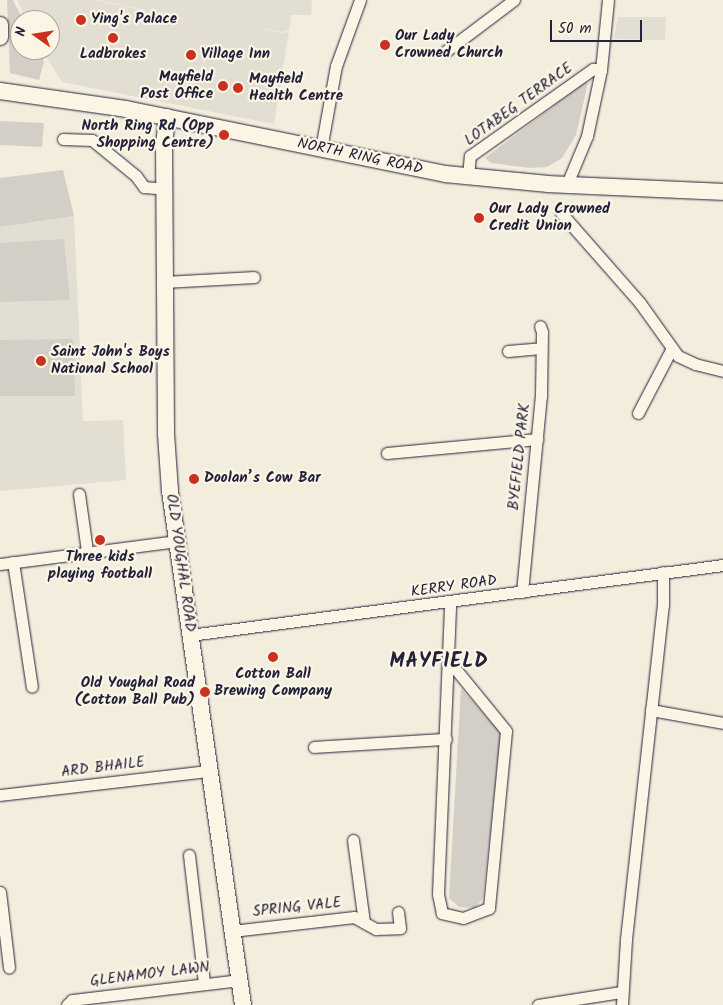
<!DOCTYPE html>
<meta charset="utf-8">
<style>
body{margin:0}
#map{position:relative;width:723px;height:1005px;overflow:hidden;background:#f3edde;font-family:Kalam,sans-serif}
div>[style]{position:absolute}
.built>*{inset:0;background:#e3ded2}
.green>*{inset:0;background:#d4cfc6}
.roads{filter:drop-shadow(0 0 1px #22223b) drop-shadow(0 0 1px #22223b)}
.street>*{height:11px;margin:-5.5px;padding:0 5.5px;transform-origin:5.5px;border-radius:5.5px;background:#fcf5e5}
.secondary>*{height:16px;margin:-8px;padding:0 8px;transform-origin:8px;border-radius:8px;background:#fcf5e5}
.dots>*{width:14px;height:14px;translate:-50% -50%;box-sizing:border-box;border:2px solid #fcf5e5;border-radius:50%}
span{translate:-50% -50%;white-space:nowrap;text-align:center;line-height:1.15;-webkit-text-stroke:4.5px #fcf5e5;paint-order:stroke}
.poi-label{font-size:15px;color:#22223b;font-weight:700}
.left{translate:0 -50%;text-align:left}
.right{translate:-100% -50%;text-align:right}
.street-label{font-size:15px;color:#22223b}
.district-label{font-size:20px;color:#22223b;font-weight:700;letter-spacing:1px}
.north{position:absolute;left:10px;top:10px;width:50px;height:50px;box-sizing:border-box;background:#fcf5e5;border:1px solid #a5a1a1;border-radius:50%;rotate:283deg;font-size:14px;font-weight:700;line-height:20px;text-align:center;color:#22223b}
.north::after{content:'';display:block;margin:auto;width:18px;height:22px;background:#c8321e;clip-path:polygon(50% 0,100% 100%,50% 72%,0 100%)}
.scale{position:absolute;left:550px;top:20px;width:92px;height:22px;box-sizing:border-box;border:2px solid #22223b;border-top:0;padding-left:6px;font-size:15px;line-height:18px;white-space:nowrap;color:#22223b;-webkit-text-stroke:4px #fcf5e5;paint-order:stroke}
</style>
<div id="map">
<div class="built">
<div style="clip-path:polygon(17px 0,94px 0,247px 32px,98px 0,312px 0,311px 15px,291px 15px,289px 30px,282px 32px,249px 26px,248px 30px,249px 26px,282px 33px,289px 31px,274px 124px,62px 82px,42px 50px,50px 50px,50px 20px,27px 20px)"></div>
<div style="clip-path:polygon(618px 17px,666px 17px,665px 40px,614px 39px)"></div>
<div style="clip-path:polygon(74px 216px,83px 421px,123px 420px,126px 480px,0 491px,0 227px)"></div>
</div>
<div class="green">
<div style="clip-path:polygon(7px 0,13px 0,23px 20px,20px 20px,20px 50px,38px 50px,44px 62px,39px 80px,10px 73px)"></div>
<div style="clip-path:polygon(585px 82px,588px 83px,576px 135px,562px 158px,547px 167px,530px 168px,491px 163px,485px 158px)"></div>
<div style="clip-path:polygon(0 121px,44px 123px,42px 147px,0 145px)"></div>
<div style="clip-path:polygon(63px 170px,74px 216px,0 227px,0 178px)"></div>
<div style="clip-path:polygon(64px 239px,70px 300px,0 302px,0 243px)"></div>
<div style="clip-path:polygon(73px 339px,75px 396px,0 396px,0 340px)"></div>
<div style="clip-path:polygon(461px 688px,501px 733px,483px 898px,475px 908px,459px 907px,449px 898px)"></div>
</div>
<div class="roads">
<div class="street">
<div style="left:446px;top:51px;width:85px;rotate:-36.9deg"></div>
<div style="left:63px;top:139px;width:29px;rotate:2deg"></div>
<div style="left:92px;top:140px;width:57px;rotate:39.3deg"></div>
<div style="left:136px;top:176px;width:14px;rotate:54deg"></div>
<div style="left:144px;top:187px;width:21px;rotate:5deg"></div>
<div style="left:321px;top:149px;width:84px;rotate:-79.8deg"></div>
<div style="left:336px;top:66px;width:70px;rotate:-70deg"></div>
<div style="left:468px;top:177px;width:21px;rotate:-85deg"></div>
<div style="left:470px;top:156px;width:151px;rotate:-35.3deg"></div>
<div style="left:593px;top:69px;width:8px;rotate:7deg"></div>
<div style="left:567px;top:184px;width:52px;rotate:-67.4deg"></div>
<div style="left:587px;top:136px;width:67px;rotate:-78deg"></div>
<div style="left:601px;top:70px;width:70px;rotate:-84.3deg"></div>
<div style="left:561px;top:213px;width:120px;rotate:48.7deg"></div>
<div style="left:640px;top:303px;width:65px;rotate:54.4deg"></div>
<div style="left:678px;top:356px;width:19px;rotate:25deg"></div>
<div style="left:695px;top:364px;width:29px;rotate:14deg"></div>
<div style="left:165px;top:282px;width:89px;rotate:-3.2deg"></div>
<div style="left:508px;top:351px;width:33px;rotate:-5deg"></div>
<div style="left:638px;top:413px;width:73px;rotate:-62.4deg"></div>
<div style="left:387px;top:453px;width:151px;rotate:-5.3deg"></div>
<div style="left:79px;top:494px;width:58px;rotate:82deg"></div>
<div style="left:13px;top:562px;width:126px;rotate:81.4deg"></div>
<div style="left:0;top:564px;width:177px;rotate:-7.4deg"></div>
<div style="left:522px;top:592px;width:197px;rotate:-84.5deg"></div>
<div style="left:541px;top:396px;width:64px;rotate:-89.1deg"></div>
<div style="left:542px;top:332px;width:6px;rotate:-108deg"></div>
<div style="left:190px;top:635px;width:538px;rotate:-7.48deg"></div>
<div style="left:449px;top:661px;width:90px;rotate:50.8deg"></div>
<div style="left:506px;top:731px;width:178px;rotate:95.5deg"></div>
<div style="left:489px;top:908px;width:28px;rotate:159deg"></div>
<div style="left:463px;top:918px;width:22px;rotate:-167deg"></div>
<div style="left:442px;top:913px;width:19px;rotate:-102deg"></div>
<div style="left:438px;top:894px;width:291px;rotate:-87.6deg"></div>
<div style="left:651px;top:710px;width:73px;rotate:10.2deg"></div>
<div style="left:314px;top:747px;width:132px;rotate:-3.5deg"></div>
<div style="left:0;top:795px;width:210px;rotate:-6.6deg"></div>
<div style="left:353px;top:840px;width:83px;rotate:82.4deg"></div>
<div style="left:189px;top:855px;width:129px;rotate:83.3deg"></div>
<div style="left:0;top:892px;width:76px;rotate:83.2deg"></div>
<div style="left:232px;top:931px;width:123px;rotate:-6.5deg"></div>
<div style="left:354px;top:917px;width:25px;rotate:29deg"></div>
<div style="left:376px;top:929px;width:24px;rotate:-2deg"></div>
<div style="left:400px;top:928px;width:16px;rotate:-97deg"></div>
<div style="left:67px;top:1005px;width:7px;rotate:-45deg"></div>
<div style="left:72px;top:1000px;width:168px;rotate:-6.8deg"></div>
<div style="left:538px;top:1005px;width:84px;rotate:-8.9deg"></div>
<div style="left:622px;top:1005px;width:66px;rotate:-86.5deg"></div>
<div style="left:626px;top:939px;width:336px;rotate:-83.7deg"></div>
<div style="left:663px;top:605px;width:33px;rotate:-90deg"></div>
</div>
<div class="secondary">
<div style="left:0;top:25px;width:12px;rotate:90deg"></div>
<div style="left:0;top:91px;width:127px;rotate:8.1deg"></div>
<div style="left:126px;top:109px;width:326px;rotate:11.5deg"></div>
<div style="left:445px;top:174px;width:104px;rotate:5.5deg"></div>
<div style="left:549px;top:184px;width:174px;rotate:2.6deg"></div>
<div style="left:167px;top:117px;width:27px;rotate:96deg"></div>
<div style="left:164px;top:144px;width:290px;rotate:89.6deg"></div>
<div style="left:166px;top:434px;width:57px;rotate:86deg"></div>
<div style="left:170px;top:491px;width:519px;rotate:81.92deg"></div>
</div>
</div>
<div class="dots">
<div style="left:81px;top:20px;background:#c8321e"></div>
<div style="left:113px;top:38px;background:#c8321e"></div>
<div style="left:385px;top:45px;background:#c8321e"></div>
<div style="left:191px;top:55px;background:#c8321e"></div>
<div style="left:223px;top:86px;background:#c8321e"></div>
<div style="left:238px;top:88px;background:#c8321e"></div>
<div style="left:224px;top:135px;background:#c8321e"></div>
<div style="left:479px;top:218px;background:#c8321e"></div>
<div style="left:41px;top:361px;background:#c8321e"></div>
<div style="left:194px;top:479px;background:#c8321e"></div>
<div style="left:100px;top:540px;background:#c8321e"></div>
<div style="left:273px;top:657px;background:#c8321e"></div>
<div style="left:205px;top:692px;background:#c8321e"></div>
</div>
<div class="poi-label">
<span class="left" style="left:91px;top:20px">Ying's Palace</span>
<span class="left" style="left:395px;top:45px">Our Lady<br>Crowned Church</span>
<span style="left:113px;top:55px">Ladbrokes</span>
<span class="left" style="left:201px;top:55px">Village Inn</span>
<span class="right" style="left:213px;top:86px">Mayfield<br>Post Office</span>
<span class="left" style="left:249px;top:88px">Mayfield<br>Health Centre</span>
<span class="right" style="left:214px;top:135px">North Ring Rd (Opp<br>Shopping Centre)</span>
<span class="left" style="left:489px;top:218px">Our Lady Crowned<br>Credit Union</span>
<span class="left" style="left:51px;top:361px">Saint John's Boys<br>National School</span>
<span class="left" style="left:204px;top:479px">Doolan’s Cow Bar</span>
<span style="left:100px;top:566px">Three kids<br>playing football</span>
<span style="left:273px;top:683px">Cotton Ball<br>Brewing Company</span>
<span class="right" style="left:195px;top:692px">Old Youghal Road<br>(Cotton Ball Pub)</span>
</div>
<div class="street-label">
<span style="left:519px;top:105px;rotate:-36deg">LOTABEG TERRACE</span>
<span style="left:360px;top:157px;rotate:12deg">NORTH RING ROAD</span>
<span style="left:520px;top:457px;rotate:-84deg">BYEFIELD PARK</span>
<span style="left:180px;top:563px;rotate:82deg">OLD YOUGHAL ROAD</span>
<span style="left:454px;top:587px;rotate:-8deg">KERRY ROAD</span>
<span style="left:103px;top:768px;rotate:-7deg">ARD BHAILE</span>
<span style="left:297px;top:908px;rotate:-6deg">SPRING VALE</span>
<span style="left:150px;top:975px;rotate:-7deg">GLENAMOY LAWN</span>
</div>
<div class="district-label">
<span style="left:439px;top:662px">MAYFIELD</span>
</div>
<div class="north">N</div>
<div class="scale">50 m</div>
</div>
